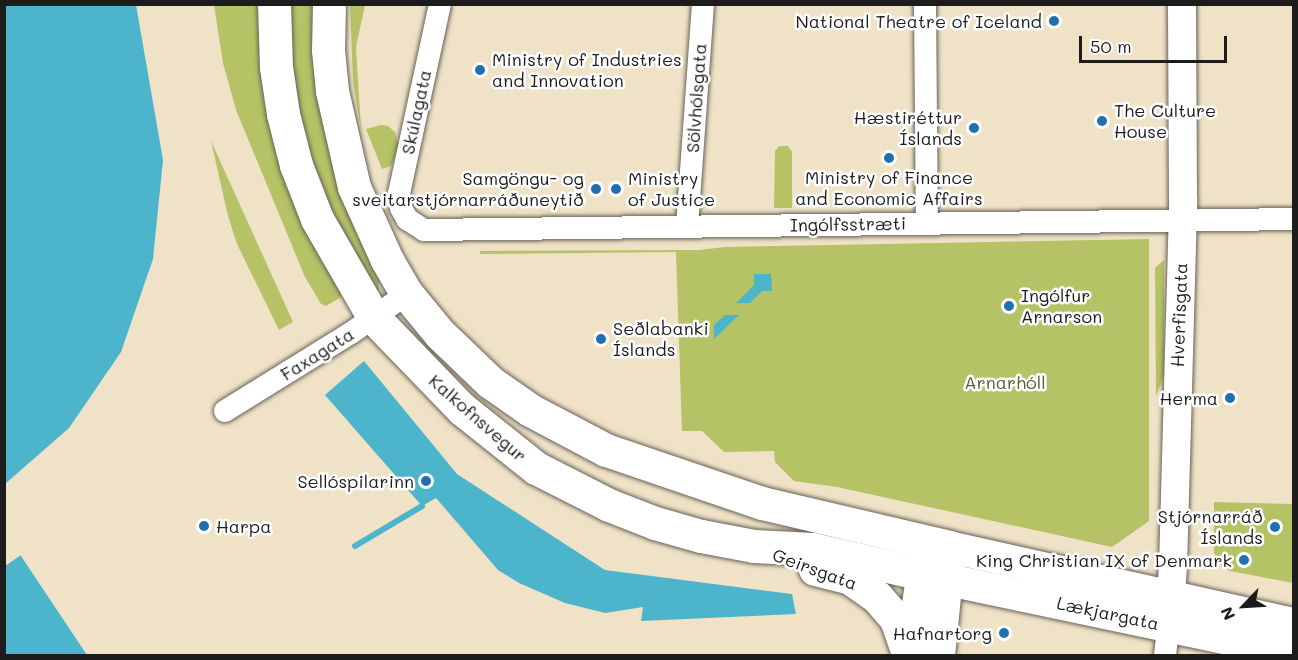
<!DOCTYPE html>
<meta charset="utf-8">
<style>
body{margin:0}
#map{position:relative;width:1298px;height:660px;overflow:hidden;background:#f0e2c6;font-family:Mali,sans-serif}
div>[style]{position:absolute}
.green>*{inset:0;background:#b5c265}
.water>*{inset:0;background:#4cb4cb}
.stream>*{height:6px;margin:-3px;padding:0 3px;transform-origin:3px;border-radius:3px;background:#4cb4cb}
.roads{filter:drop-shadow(0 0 2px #666158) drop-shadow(0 0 2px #666158)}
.minor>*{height:22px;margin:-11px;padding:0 11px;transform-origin:11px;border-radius:11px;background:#fff}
.tertiary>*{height:28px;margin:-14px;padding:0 14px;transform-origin:14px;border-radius:14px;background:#fff}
.secondary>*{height:32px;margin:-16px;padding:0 16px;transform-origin:16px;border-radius:16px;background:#fff}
.primary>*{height:33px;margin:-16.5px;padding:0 16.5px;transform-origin:16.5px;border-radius:16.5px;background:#fff}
.dots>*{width:16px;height:16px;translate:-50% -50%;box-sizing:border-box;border:3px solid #fff;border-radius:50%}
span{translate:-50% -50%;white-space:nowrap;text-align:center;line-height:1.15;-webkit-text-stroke:5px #fff;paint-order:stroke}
.poi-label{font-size:18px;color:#1c1c1c}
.right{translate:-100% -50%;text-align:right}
.left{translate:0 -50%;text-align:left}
.street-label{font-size:18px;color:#1c1c1c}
.park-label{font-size:18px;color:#595e39}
.frame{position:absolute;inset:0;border:6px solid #1c1c1c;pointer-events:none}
.north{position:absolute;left:1214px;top:576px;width:60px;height:60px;-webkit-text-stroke:4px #fff;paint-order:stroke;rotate:245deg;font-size:16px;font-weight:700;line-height:24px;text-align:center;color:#1c1c1c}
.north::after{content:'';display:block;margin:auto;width:21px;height:27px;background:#1c1c1c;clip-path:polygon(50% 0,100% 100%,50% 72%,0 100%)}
.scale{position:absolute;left:1079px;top:36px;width:148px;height:27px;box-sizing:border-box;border:3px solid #1c1c1c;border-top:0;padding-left:8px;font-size:18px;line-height:21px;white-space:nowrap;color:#1c1c1c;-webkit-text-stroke:4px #fff;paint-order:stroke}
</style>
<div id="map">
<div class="green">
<div style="clip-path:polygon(214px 5px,264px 5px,340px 289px,341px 297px,326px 306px,321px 304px,305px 277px,236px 110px,223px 63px)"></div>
<div style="clip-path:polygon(284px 5px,314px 5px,380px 273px,378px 292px,376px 294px,322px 202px,294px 110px)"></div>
<div style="clip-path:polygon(350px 5px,365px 5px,356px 47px,361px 130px,353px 81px)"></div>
<div style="clip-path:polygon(381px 125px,388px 126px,395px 132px,399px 146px,391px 166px,382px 169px,366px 129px)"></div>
<div style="clip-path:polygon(211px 141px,293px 322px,279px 330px,237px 244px,228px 216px)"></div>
<div style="clip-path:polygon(779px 146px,788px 146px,792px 152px,792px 208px,774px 208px,775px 151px)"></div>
<div style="clip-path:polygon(1149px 239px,1149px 521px,1112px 547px,837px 487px,794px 481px,775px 462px,774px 451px,724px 452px,702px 431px,682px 431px,676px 252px,480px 254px,480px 251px,699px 250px,725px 247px)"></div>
<div style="clip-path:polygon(1164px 260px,1164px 375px,1156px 396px,1155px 268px)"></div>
<div style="clip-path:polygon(1214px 502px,1293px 504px,1293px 583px,1230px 571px,1221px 566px,1214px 553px)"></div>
</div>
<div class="water">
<div style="clip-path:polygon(5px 4px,136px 5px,163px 160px,153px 259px,121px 352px,69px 428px,5px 484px)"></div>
<div style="clip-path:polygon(754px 274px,771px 274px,772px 291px,762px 291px,750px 303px,736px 303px,754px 285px)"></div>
<div style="clip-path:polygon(725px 315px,739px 315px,714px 339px,714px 325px)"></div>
<div style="clip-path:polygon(364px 361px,457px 474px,605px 570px,792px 594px,796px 614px,641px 621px,643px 607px,605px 613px,565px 603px,519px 583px,498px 570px,436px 498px,422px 506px,325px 395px)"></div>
<div style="clip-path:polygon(21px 555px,21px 556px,87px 655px,5px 655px,5px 566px)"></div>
</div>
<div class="stream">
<div style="left:355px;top:546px;width:78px;rotate:-30.8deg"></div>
</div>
<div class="roads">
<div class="minor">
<div style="left:440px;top:4px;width:193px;rotate:102.2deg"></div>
<div style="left:399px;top:193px;width:15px;rotate:82deg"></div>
<div style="left:401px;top:208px;width:13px;rotate:61deg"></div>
<div style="left:407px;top:219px;width:20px;rotate:33deg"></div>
<div style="left:424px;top:230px;width:870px;rotate:-0.72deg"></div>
<div style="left:925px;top:4px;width:219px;rotate:89.5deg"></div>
<div style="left:687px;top:227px;width:224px;rotate:-85.9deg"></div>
<div style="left:225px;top:411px;width:148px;rotate:-31.8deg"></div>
<div style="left:351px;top:333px;width:68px;rotate:-34.9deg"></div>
<div style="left:1165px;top:656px;width:31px;rotate:-84deg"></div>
</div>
<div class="tertiary">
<div style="left:1169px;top:620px;width:53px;rotate:-85.7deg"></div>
<div style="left:1173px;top:567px;width:368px;rotate:-88.4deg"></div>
<div style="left:1183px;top:199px;width:195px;rotate:-90.3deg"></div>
</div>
<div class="secondary">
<div style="left:949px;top:547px;width:353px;rotate:12.6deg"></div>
<div style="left:944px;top:579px;width:358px;rotate:11.9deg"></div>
</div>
<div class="primary">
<div style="left:274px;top:4px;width:63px;rotate:88.2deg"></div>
<div style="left:276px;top:67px;width:48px;rotate:81.5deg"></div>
<div style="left:283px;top:114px;width:53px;rotate:75.7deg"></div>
<div style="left:296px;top:165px;width:58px;rotate:68.7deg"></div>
<div style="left:317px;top:219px;width:114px;rotate:60.1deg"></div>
<div style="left:374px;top:318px;width:127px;rotate:46deg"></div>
<div style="left:462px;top:409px;width:95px;rotate:38.6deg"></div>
<div style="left:536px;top:468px;width:82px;rotate:26.9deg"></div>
<div style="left:609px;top:505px;width:49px;rotate:21.4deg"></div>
<div style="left:655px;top:523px;width:48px;rotate:15.8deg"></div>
<div style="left:701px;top:536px;width:54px;rotate:10.7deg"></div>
<div style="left:754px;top:546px;width:59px;rotate:2.9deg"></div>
<div style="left:813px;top:549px;width:134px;rotate:12.9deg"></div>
<div style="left:329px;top:4px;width:46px;rotate:91.2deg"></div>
<div style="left:328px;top:50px;width:41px;rotate:84.4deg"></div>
<div style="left:332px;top:91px;width:98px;rotate:77.1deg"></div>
<div style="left:354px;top:187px;width:80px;rotate:65.7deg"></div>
<div style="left:387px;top:260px;width:39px;rotate:60deg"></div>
<div style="left:407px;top:294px;width:52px;rotate:50.5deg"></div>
<div style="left:440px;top:334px;width:69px;rotate:43.8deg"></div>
<div style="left:490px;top:382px;width:49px;rotate:35deg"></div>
<div style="left:530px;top:410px;width:86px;rotate:27.8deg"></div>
<div style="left:606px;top:450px;width:165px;rotate:18.8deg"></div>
<div style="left:762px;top:503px;width:192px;rotate:13.2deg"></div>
<div style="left:949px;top:547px;width:110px;rotate:95.8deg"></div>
<div style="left:815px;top:569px;width:36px;rotate:14deg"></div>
<div style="left:850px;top:578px;width:33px;rotate:35deg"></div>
<div style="left:877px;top:597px;width:29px;rotate:49deg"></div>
<div style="left:896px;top:619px;width:39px;rotate:71deg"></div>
<div style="left:910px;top:656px;width:105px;rotate:-81.3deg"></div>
</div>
</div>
<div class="dots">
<div style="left:1054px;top:21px;background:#1f6fb2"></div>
<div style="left:480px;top:70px;background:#1f6fb2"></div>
<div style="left:1102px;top:121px;background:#1f6fb2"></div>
<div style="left:974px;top:128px;background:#1f6fb2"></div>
<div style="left:889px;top:158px;background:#1f6fb2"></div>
<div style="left:596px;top:189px;background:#1f6fb2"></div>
<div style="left:616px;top:189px;background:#1f6fb2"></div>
<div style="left:1009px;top:306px;background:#1f6fb2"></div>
<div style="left:601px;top:339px;background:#1f6fb2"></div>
<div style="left:1230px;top:398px;background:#1f6fb2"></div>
<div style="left:426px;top:481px;background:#1f6fb2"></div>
<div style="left:204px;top:526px;background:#1f6fb2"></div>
<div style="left:1275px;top:527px;background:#1f6fb2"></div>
<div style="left:1244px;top:560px;background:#1f6fb2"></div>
<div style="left:1004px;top:633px;background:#1f6fb2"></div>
</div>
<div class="poi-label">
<span class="right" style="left:1042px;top:21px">National Theatre of Iceland</span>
<span class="left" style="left:492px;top:70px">Ministry of Industries<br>and Innovation</span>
<span class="left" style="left:1114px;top:121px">The Culture<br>House</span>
<span class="right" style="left:962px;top:128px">Hæstiréttur<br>Íslands</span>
<span style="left:889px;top:188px">Ministry of Finance<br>and Economic Affairs</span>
<span class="right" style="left:584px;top:189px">Samgöngu- og<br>sveitarstjórnarráðuneytið</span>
<span class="left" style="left:628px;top:189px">Ministry<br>of Justice</span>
<span class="left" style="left:1021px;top:306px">Ingólfur<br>Arnarson</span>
<span class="left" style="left:613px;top:339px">Seðlabanki<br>Íslands</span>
<span class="right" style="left:1218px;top:398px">Herma</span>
<span class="right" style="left:414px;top:481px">Sellóspilarinn</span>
<span class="right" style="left:1263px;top:527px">Stjórnarráð<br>Íslands</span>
<span class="left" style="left:216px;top:526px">Harpa</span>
<span class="right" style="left:1232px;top:560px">King Christian IX of Denmark</span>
<span class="right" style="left:992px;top:633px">Hafnartorg</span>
</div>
<div class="street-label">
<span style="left:696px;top:98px;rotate:-86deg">Sölvhólsgata</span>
<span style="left:416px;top:112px;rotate:-78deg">Skúlagata</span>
<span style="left:848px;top:224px;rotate:-1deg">Ingólfsstræti</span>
<span style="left:1179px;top:315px;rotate:-88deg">Hverfisgata</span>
<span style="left:317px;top:354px;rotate:-32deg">Faxagata</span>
<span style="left:478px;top:418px;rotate:41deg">Kalkofnsvegur</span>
<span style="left:815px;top:569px;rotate:20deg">Geirsgata</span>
<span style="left:1108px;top:613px;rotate:12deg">Lækjargata</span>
</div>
<div class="park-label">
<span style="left:1005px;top:382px">Arnarhóll</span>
</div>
<div class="frame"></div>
<div class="north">N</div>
<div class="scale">50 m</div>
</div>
